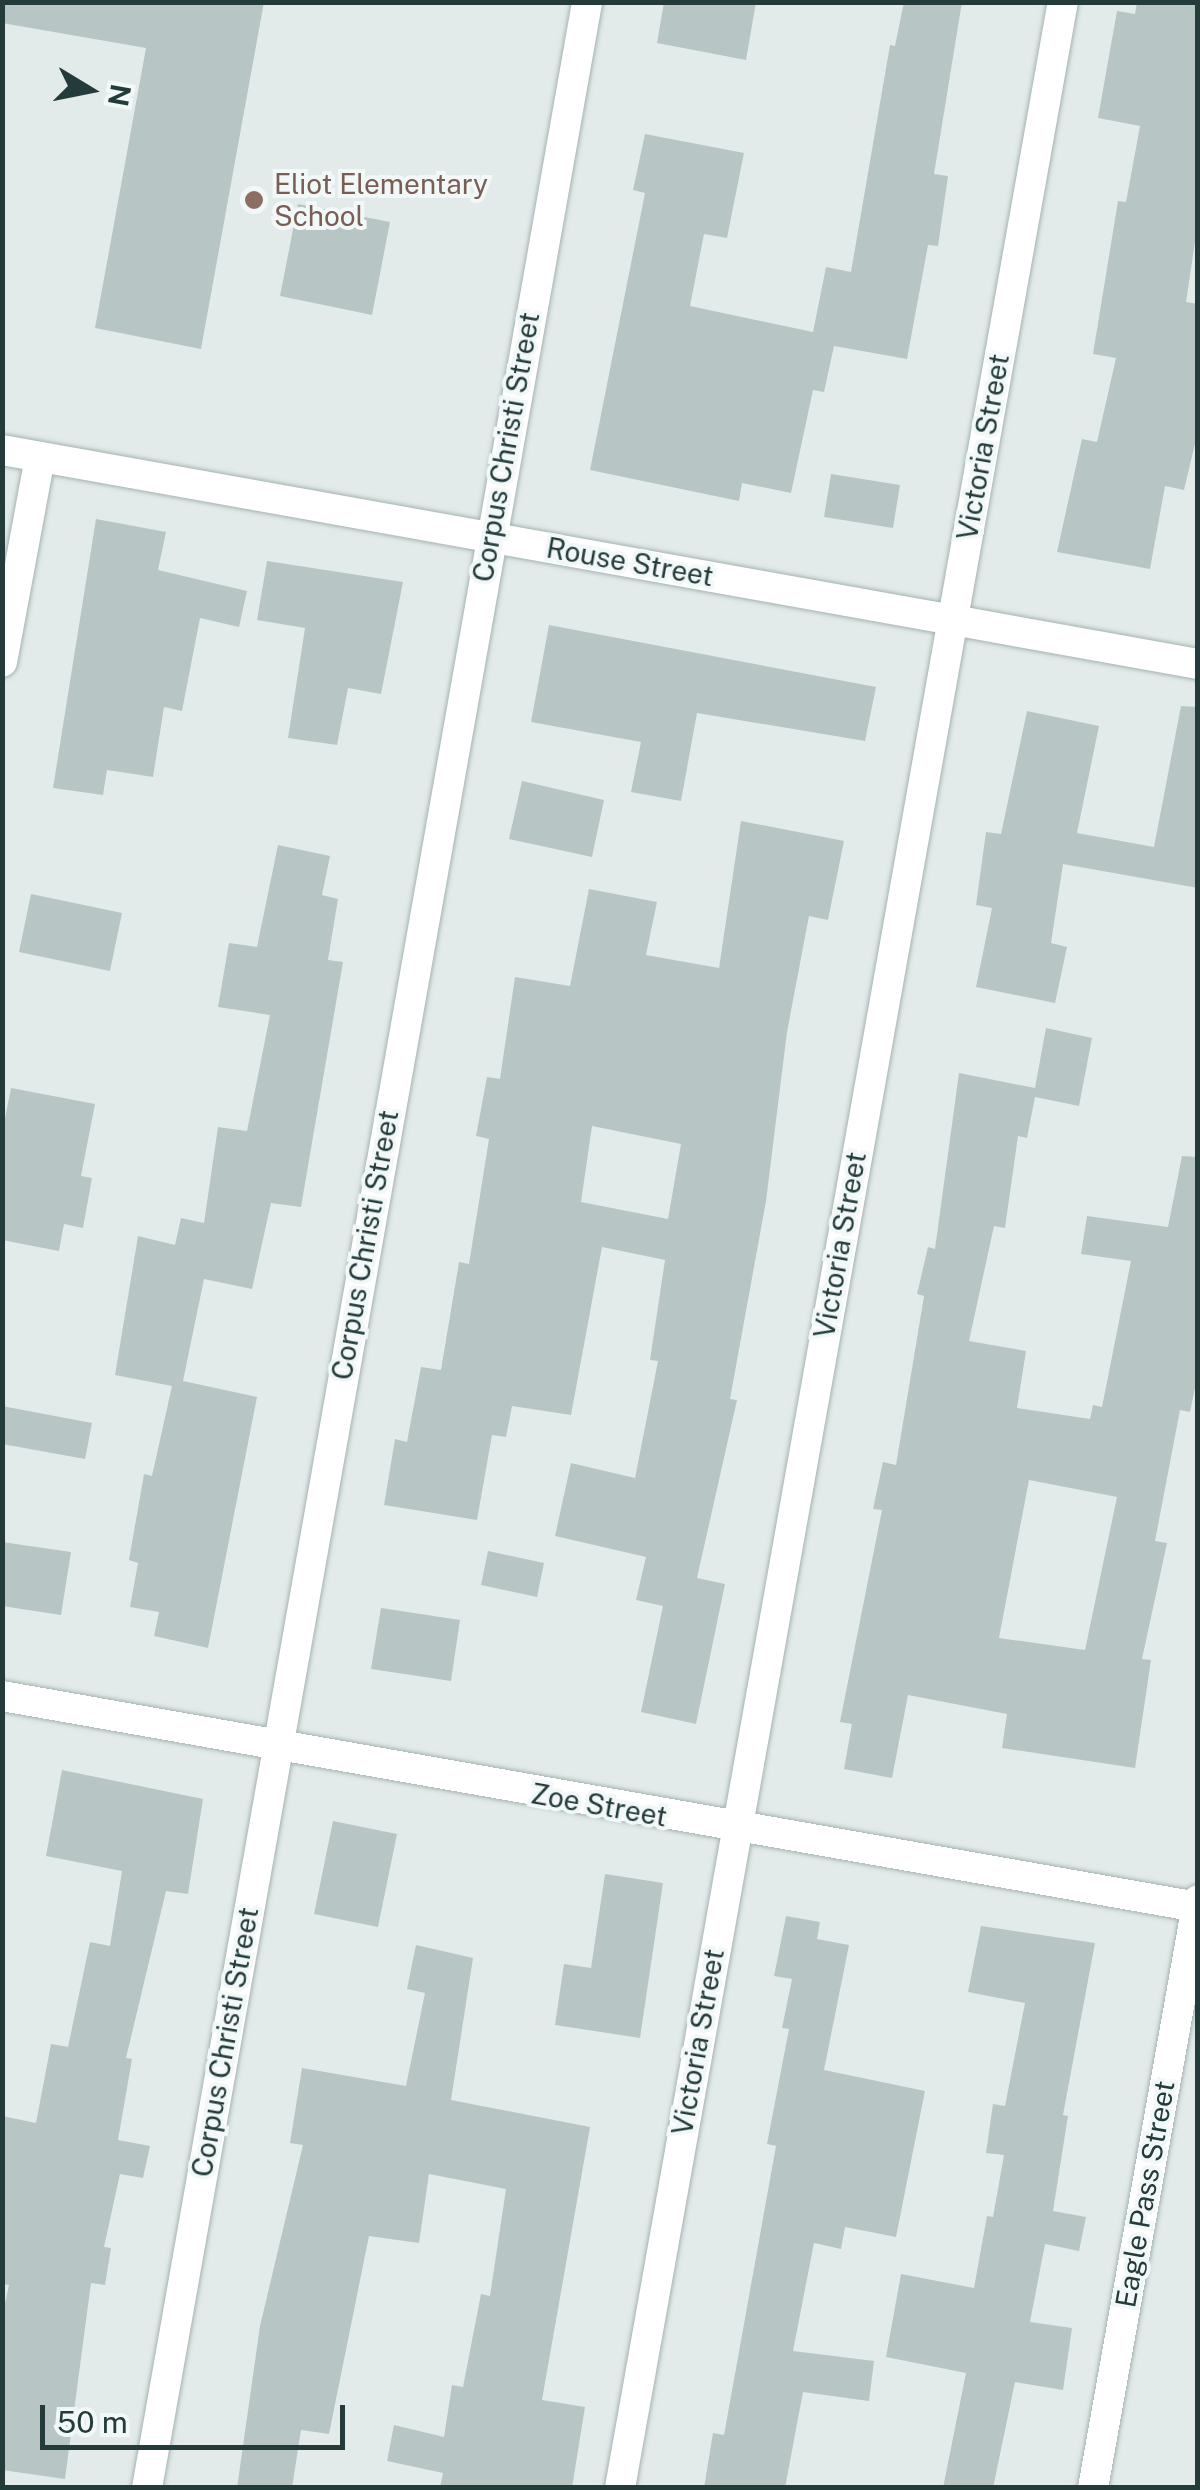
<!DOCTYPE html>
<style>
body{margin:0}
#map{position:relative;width:1200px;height:2490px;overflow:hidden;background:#e2ebea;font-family:"Public Sans",sans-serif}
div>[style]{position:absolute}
.building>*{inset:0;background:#b7c6c4}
.roads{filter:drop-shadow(0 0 2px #a5b3b2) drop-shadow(0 0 2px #a5b3b2)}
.minor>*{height:30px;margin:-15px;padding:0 15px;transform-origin:15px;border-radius:15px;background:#fff}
.dots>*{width:28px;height:28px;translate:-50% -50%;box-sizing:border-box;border:5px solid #f2f8f7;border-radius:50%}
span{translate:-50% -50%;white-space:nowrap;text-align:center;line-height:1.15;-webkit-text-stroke:8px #f2f8f7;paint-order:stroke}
.education-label{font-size:28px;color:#785e54}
.left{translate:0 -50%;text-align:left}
.street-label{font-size:28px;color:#233b3b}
.frame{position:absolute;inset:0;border:5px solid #233b3b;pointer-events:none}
.north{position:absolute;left:40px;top:40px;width:100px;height:100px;-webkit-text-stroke:8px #f2f8f7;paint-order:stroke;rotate:100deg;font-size:28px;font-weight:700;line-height:40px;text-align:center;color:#233b3b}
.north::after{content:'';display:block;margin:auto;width:35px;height:45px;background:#233b3b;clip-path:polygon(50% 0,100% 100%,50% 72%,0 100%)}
.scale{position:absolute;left:40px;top:2405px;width:305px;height:45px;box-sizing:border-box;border:5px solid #233b3b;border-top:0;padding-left:12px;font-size:30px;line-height:35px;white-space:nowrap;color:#233b3b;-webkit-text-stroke:8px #f2f8f7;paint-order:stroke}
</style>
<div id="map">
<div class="building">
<div style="clip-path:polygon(2px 2px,264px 2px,201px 349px,95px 328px,146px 48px,2px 23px)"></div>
<div style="clip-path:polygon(664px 2px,756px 2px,746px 60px,657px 43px)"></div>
<div style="clip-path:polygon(904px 2px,962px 2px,934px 174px,948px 176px,938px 246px,928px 245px,907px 359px,834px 346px,824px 392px,813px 390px,791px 493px,742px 483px,739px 501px,590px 470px,645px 193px,633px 190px,645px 134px,744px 153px,727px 238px,704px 234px,690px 306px,813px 332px,826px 267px,851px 272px,890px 45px,895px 46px)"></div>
<div style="clip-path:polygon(1137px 2px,1198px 2px,1198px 222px,1186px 302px,1198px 304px,1198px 431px,1184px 490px,1165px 486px,1150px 569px,1057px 552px,1082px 439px,1097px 442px,1116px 358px,1093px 354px,1118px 201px,1126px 202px,1140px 126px,1098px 118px,1117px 11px,1135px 14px)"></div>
<div style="clip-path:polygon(298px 204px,390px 222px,372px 315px,280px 296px)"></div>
<div style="clip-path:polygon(831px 474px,900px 485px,893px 528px,824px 517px)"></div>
<div style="clip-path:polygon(96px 519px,166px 532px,158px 570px,247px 591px,239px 627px,200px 618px,182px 711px,164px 707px,153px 777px,107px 770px,103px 795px,53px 788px)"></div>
<div style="clip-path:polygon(267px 561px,403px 582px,381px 694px,348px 688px,337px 745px,288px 738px,305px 628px,257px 620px)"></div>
<div style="clip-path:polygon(549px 625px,876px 687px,865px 741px,697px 713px,681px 801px,631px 792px,641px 742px,531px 722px)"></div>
<div style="clip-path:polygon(1181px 706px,1198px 707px,1198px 888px,1063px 864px,1051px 943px,1067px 947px,1055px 1003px,976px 987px,992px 908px,976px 905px,986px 832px,1001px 834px,1027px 711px,1099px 726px,1077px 833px,1154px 847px)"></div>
<div style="clip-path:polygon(522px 781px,604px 800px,592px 857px,509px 839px)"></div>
<div style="clip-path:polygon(evenodd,741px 821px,844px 841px,828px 920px,809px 916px,787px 1032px,766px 1201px,730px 1399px,737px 1400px,697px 1578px,725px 1584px,696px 1724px,641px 1712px,663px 1606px,636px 1600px,646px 1557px,555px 1536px,571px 1463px,635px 1478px,658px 1361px,650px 1360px,665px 1260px,602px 1247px,571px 1415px,512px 1406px,506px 1437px,492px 1435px,477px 1520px,384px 1505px,395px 1439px,407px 1442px,421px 1367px,441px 1370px,459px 1262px,469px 1264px,489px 1139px,476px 1136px,487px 1077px,500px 1079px,515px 977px,570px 986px,589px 889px,657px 902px,646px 955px,719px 968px,741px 821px,592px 1126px,681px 1144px,668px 1219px,581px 1202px,592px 1126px)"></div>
<div style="clip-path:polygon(278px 845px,330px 856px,322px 895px,338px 899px,328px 960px,343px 962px,301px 1207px,271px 1203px,252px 1289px,204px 1279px,183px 1381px,257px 1397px,208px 1648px,154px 1636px,159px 1612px,130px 1607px,138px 1563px,129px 1560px,144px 1474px,152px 1476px,172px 1386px,115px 1375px,138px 1236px,175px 1245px,181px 1218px,204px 1223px,218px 1127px,247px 1131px,270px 1015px,218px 1007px,229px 943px,257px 947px)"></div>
<div style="clip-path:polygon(31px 894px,122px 913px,110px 971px,19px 952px)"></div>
<div style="clip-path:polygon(evenodd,1046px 1028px,1092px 1038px,1079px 1106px,1035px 1097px,1027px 1138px,1018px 1136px,1005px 1228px,994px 1226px,969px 1341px,1026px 1351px,1017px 1408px,1090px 1419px,1093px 1405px,1102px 1407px,1131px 1261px,1081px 1254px,1087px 1216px,1168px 1227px,1182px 1156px,1198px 1157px,1198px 1373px,1190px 1412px,1180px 1410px,1155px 1541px,1167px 1543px,1142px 1659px,1151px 1660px,1135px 1768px,1002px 1748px,1007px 1714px,908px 1695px,892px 1778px,844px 1769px,852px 1724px,840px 1722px,882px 1510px,873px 1509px,883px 1462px,896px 1465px,924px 1296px,917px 1294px,928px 1247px,935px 1249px,959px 1073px,1035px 1088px,1046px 1028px,1029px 1480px,1117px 1497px,1085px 1650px,999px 1638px,1029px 1480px)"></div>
<div style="clip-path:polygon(11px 1088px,95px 1104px,81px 1176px,92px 1178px,83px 1228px,64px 1224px,59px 1251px,2px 1240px,2px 1133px)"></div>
<div style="clip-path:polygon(2px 1406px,92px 1423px,85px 1459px,2px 1444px)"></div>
<div style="clip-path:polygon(2px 1542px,71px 1552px,61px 1615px,2px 1606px)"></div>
<div style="clip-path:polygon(488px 1551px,544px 1563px,537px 1597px,481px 1585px)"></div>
<div style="clip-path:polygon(381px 1608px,460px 1620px,451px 1681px,371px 1669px)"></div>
<div style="clip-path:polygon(62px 1770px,203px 1799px,188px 1894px,166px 1891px,126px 2058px,132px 2059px,118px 2140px,150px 2146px,143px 2178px,120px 2174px,104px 2247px,111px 2248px,105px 2285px,91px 2283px,65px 2479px,2px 2470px,2px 2318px,9px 2285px,2px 2284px,2px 2116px,36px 2123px,51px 2044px,68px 2047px,90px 1942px,110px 1946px,122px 1871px,46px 1856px)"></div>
<div style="clip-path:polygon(333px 1821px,397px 1834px,378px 1927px,314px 1914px)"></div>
<div style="clip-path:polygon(605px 1874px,663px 1883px,640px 2038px,555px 2025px,564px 1964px,591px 1968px)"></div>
<div style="clip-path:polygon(786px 1916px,820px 1922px,817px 1939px,849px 1945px,824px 2070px,925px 2091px,896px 2237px,845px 2227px,841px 2249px,814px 2243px,793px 2351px,874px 2361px,869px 2401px,803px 2392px,785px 2488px,704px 2488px,713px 2433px,724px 2435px,776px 2146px,767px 2144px,789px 2029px,782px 2028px,792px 1979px,774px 1976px)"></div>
<div style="clip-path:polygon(981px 1926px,1095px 1943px,1063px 2115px,1068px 2116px,1053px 2211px,1086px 2217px,1079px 2251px,1045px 2244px,1030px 2322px,1072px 2328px,1063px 2390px,1015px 2382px,993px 2488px,943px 2488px,966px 2373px,886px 2357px,901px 2274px,974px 2288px,987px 2216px,993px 2217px,1004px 2155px,986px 2153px,993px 2104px,1005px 2106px,1025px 2003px,968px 1992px)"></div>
<div style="clip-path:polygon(416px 1945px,473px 1958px,451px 2100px,590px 2127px,542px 2400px,585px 2407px,572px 2488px,440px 2488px,443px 2473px,387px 2461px,394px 2425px,444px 2437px,452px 2385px,463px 2387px,481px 2294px,490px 2296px,506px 2189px,429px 2174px,419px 2243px,369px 2236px,329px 2434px,301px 2430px,292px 2488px,237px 2488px,260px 2326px,303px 2145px,290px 2143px,302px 2068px,406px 2086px,425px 1993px,407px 1989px)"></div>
</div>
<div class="roads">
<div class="minor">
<div style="left:2px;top:450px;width:1215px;rotate:10.14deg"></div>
<div style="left:2px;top:662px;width:208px;rotate:-79.5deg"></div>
<div style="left:2px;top:1696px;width:1214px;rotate:10.01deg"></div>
<div style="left:147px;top:2488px;width:2525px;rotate:-79.96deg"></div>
<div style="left:620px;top:2488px;width:2525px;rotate:-79.9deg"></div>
<div style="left:1093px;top:2488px;width:597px;rotate:-79.88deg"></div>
</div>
</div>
<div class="dots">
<div style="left:254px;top:200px;background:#8d6e63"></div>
</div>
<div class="education-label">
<span class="left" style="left:274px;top:200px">Eliot Elementary<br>School</span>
</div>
<div class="street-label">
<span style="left:506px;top:447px;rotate:-80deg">Corpus Christi Street</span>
<span style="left:983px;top:447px;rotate:-80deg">Victoria Street</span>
<span style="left:630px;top:562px;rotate:10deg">Rouse Street</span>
<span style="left:365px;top:1245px;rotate:-80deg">Corpus Christi Street</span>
<span style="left:840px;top:1245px;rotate:-80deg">Victoria Street</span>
<span style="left:599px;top:1805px;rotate:10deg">Zoe Street</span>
<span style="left:225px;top:2042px;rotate:-80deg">Corpus Christi Street</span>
<span style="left:698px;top:2042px;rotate:-80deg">Victoria Street</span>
<span style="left:1145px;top:2194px;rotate:-80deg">Eagle Pass Street</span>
</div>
<div class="frame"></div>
<div class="north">N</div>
<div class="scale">50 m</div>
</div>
